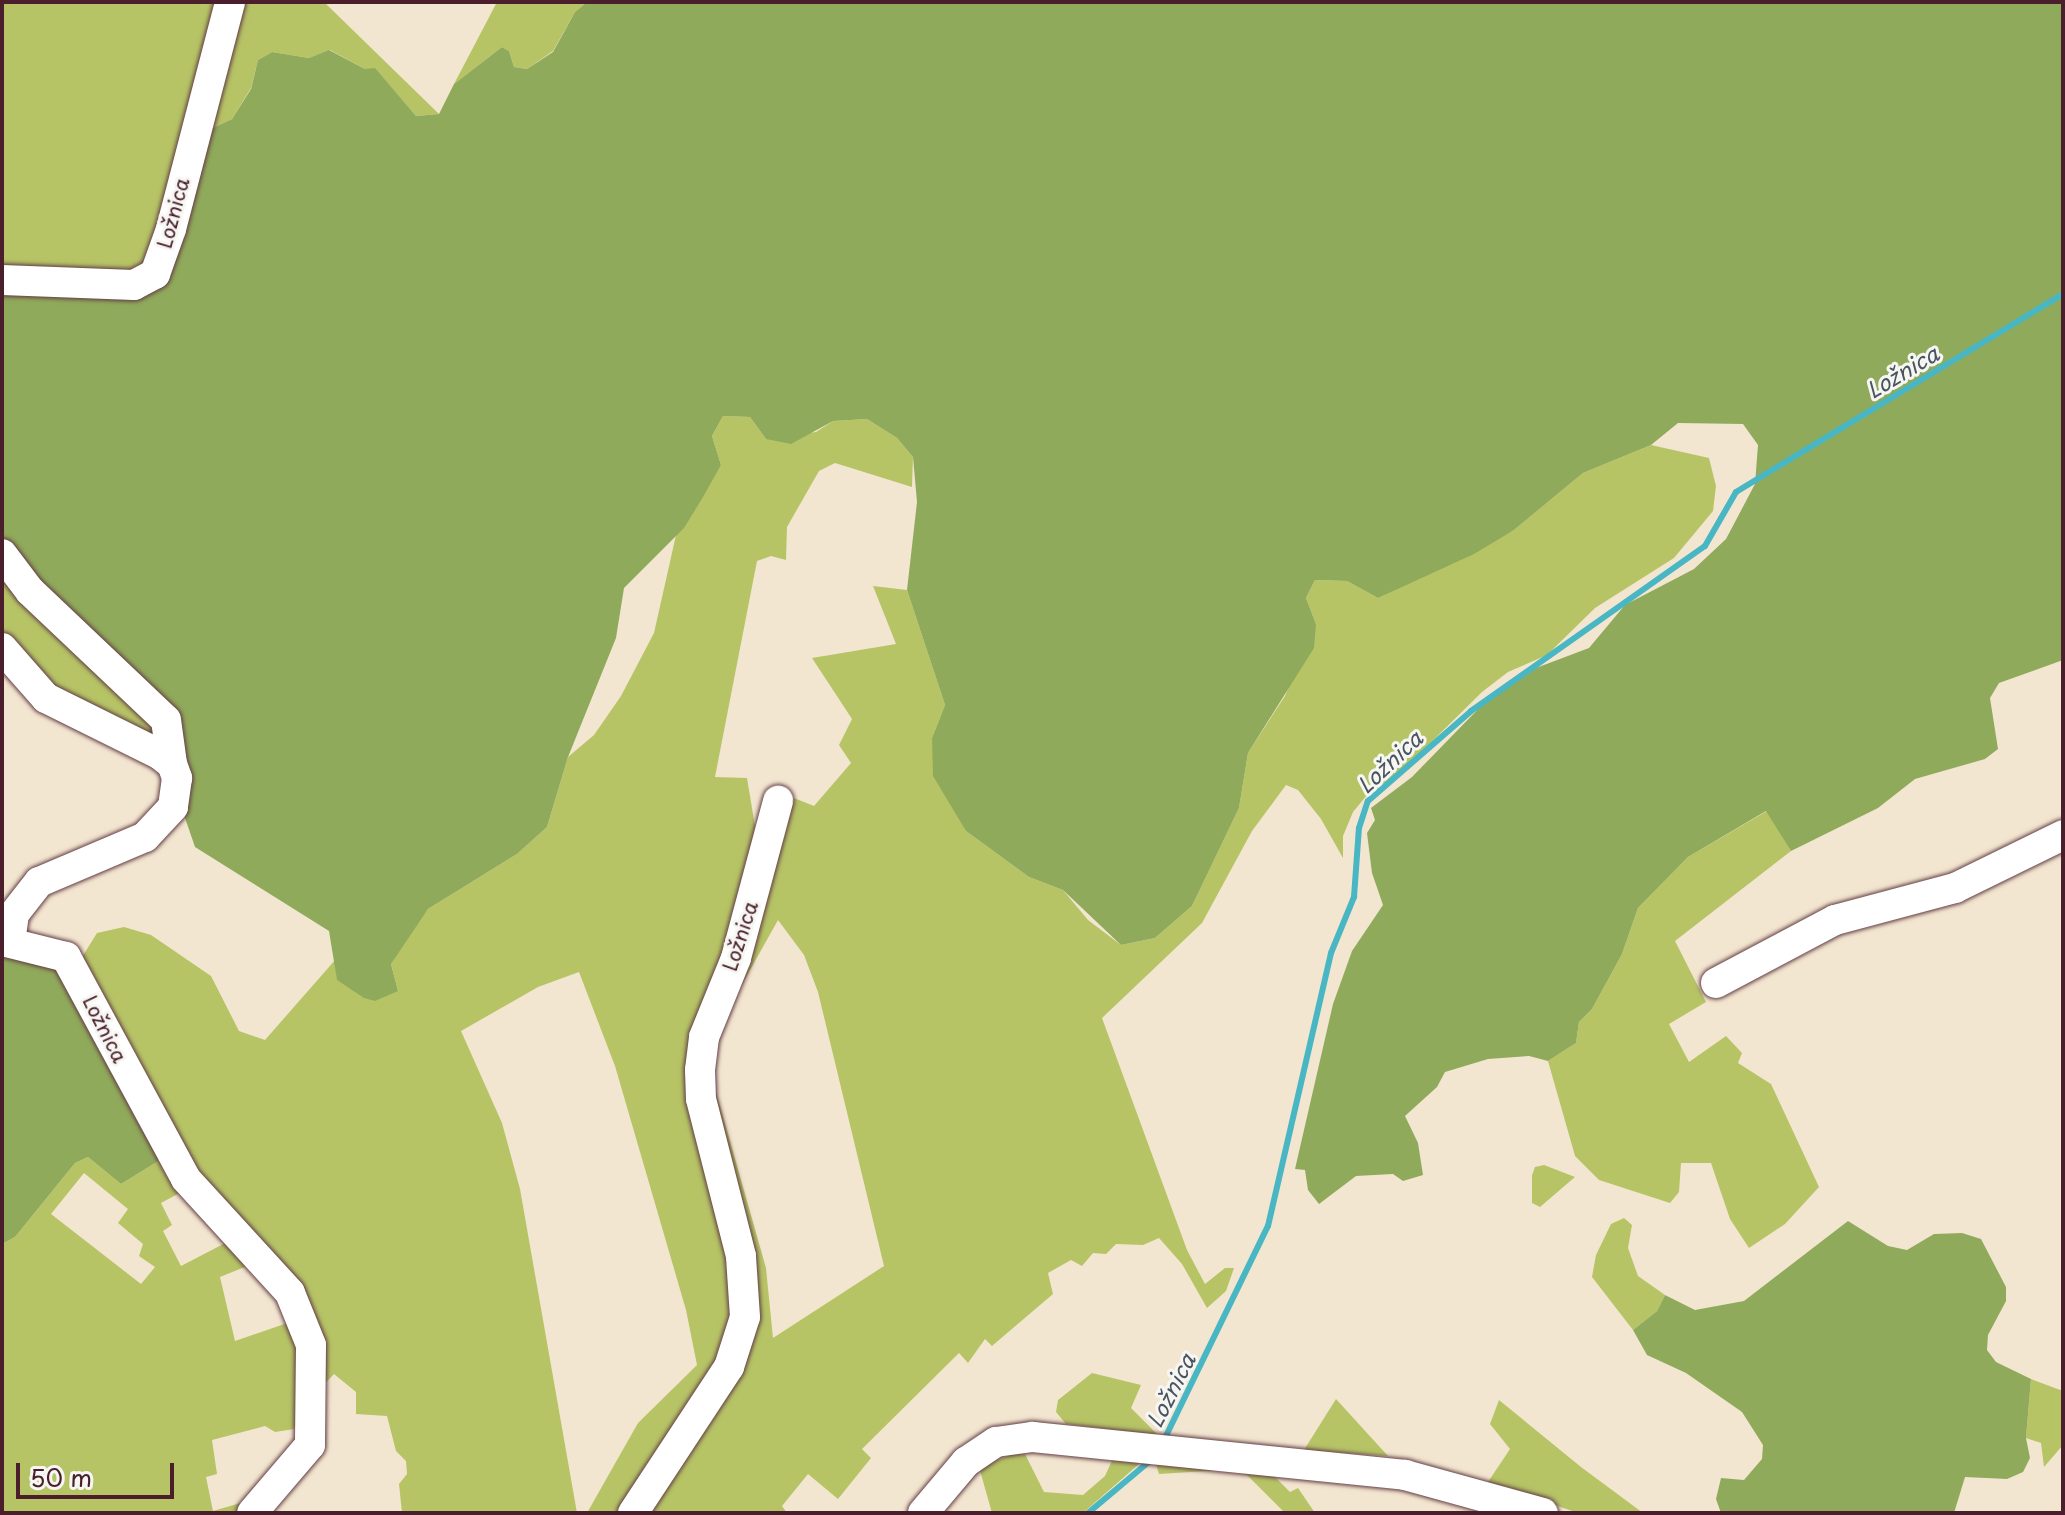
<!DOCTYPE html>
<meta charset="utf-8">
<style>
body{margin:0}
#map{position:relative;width:2065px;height:1515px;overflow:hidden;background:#f3e6d0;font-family:"Playpen Sans",sans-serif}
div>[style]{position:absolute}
.green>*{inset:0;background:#b6c466}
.forest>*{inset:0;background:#90aa5b}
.stream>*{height:6px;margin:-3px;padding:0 3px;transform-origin:3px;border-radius:3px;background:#49b6c4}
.roads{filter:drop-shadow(0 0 2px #633d44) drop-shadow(0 0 2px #633d44)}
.minor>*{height:30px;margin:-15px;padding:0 15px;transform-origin:15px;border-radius:15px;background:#fff}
span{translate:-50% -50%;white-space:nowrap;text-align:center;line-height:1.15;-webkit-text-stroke:6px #f6f6f2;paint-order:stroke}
.street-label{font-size:20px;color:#4a1f2b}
.water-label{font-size:22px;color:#4a5461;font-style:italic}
.frame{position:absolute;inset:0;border:4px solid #4a1f2b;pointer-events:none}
.scale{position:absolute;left:16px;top:1463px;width:158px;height:36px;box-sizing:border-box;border:4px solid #4a1f2b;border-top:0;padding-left:10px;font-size:24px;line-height:28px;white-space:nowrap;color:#4a1f2b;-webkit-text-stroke:6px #f6f6f2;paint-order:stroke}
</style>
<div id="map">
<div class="green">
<div style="clip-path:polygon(2px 2px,216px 2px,157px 260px,141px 275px,2px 269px)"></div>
<div style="clip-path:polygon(243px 2px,324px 2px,439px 114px,416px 116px,375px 69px,365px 69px,330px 50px,309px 58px,272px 52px,258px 60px,251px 88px,232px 119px,200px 134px)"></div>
<div style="clip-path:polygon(497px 2px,587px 2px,575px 12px,553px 51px,527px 69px,514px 67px,509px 51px,502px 47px,454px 84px)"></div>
<div style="clip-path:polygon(723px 416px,750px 417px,766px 439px,816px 432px,833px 421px,867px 419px,897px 438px,913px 457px,912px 487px,835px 463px,819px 471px,787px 527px,786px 560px,771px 556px,757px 561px,715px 777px,747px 778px,756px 832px,706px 1017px,742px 1316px,627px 1513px,587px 1513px,638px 1423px,697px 1365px,686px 1310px,615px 1066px,579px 972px,538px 987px,461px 1031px,502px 1123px,520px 1189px,577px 1513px,402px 1513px,399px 1484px,407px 1474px,406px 1461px,396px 1451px,387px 1416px,356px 1414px,356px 1392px,334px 1374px,312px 1397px,318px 1354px,202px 1188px,79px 962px,97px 933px,124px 927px,151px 935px,211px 976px,239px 1031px,265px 1040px,336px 959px,337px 980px,398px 991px,391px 964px,405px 938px,428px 909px,517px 854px,547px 827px,568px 757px,594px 735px,621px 696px,654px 633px,676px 535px,721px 465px,712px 436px)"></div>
<div style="clip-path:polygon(evenodd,1651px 445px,1709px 458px,1716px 486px,1713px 511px,1674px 558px,1595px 608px,1547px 655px,1508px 672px,1482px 692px,1402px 771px,1367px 795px,1353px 812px,1343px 836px,1343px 858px,1321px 819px,1298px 790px,1286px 785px,1252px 831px,1202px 923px,1102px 1018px,1187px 1250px,1205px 1284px,1225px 1268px,1234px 1268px,1226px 1291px,1207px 1308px,1182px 1264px,1159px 1238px,1143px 1245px,1116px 1244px,1106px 1254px,1093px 1253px,1082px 1266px,1071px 1260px,1048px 1273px,1053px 1294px,992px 1346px,985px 1339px,968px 1363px,959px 1353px,862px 1449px,871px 1458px,838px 1499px,808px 1474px,782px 1506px,787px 1513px,647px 1513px,749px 1348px,704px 1065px,794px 798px,814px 806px,851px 763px,839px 745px,852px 719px,812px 658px,896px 644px,873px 586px,907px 590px,945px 705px,932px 738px,966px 831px,1029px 877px,1063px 890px,1088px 920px,1121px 945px,1155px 938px,1192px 906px,1239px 808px,1248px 753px,1285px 696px,1316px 624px,1306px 598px,1315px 580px,1347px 581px,1378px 598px,1514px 530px,1583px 473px,1651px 445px,778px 920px,804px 955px,818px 992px,884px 1266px,773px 1338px,766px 1268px,713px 1081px,715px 1033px,778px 920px)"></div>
<div style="clip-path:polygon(2px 574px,152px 715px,161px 743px,36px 681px,2px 633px)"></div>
<div style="clip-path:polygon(1767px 811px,1791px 851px,1675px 941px,1706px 1002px,1669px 1024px,1689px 1062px,1726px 1036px,1742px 1053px,1738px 1063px,1771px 1084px,1819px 1187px,1785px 1224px,1749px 1248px,1730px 1219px,1711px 1163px,1681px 1163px,1679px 1192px,1670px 1203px,1599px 1180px,1575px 1156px,1548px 1061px,1576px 1043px,1579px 1022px,1592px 1009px,1622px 954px,1638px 908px,1688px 857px)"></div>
<div style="clip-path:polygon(evenodd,88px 1157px,121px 1184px,165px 1157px,185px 1190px,161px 1203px,172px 1225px,163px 1231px,181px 1266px,233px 1239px,257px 1262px,220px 1277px,235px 1341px,296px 1320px,302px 1398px,294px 1429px,275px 1432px,265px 1426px,212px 1440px,217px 1474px,206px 1477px,213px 1511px,244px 1502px,239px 1513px,2px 1513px,2px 1244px,15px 1237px,75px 1163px,88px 1157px,84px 1173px,128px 1209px,118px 1223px,143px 1244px,139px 1256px,155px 1267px,141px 1284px,51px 1214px,84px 1173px)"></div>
<div style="clip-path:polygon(1544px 1165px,1575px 1177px,1540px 1207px,1532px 1203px,1532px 1175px,1535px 1167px)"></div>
<div style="clip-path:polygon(1624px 1218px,1632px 1225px,1628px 1248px,1638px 1276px,1665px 1295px,1657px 1311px,1633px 1330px,1592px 1277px,1596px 1255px,1611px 1224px)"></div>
<div style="clip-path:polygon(1092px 1373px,1141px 1385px,1131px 1408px,1158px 1435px,1066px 1424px,1056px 1412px,1058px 1400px)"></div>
<div style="clip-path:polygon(2031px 1379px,2063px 1391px,2063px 1445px,2044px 1467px,2041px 1443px,2026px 1438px)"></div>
<div style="clip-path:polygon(1336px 1399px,1388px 1456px,1304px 1450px)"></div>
<div style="clip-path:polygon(1499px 1400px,1581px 1467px,1643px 1513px,1578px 1513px,1488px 1482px,1510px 1449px,1490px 1424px)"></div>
<div style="clip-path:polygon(1023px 1450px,1044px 1492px,1083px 1495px,1105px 1476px,1115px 1454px,1147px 1457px,1083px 1513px,992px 1513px,979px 1467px)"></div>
<div style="clip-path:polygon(1154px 1458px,1268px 1470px,1290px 1492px,1298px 1488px,1315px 1513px,1285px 1513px,1247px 1475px,1224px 1470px,1159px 1474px)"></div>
</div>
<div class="forest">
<div style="clip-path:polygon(587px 2px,2063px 2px,2063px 660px,1999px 683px,1990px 698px,1998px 749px,1985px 759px,1915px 779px,1878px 808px,1791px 851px,1766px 811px,1688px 857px,1638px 908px,1622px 954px,1592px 1009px,1579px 1022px,1576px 1043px,1548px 1061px,1529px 1056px,1488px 1059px,1445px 1072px,1437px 1087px,1405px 1116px,1418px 1143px,1423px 1175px,1403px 1181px,1393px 1174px,1356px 1176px,1319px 1204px,1308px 1190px,1305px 1170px,1295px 1169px,1333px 1004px,1352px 951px,1383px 905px,1372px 873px,1367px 833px,1375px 820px,1371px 808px,1412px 777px,1488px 699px,1528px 671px,1589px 648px,1625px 605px,1694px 569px,1726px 539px,1755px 484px,1758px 445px,1743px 424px,1678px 423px,1651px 445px,1583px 473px,1514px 530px,1474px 554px,1378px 598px,1347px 581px,1315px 580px,1306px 598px,1316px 624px,1314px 648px,1248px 753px,1239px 808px,1192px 906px,1155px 938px,1121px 945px,1063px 890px,1029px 877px,966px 831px,933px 776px,932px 738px,945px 705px,907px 590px,917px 502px,913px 457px,897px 438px,867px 419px,833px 421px,791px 444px,766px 439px,750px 417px,723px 416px,712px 436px,721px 465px,703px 497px,684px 528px,624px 588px,616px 638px,568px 757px,547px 827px,517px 854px,428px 909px,391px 964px,398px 991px,375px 1001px,364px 998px,337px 980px,329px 931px,195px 847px,184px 815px,191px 772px,168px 706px,2px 544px,2px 287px,148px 290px,200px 134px,232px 119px,251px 89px,258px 60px,272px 52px,309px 58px,329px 50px,365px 69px,375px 68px,416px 116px,439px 114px,454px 84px,502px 47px,509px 51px,514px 67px,527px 69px,553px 52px,575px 12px)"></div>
<div style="clip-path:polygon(2px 951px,48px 957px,165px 1157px,121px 1184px,88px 1157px,75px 1163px,15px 1237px,2px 1244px)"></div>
<div style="clip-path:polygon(1848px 1221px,1888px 1246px,1907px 1250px,1934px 1234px,1962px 1233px,1981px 1239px,2006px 1287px,2006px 1301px,1988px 1335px,1987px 1350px,1996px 1362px,2031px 1379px,2026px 1438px,2030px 1458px,2023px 1472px,2007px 1479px,1965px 1477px,1954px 1513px,1721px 1513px,1716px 1499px,1721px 1478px,1744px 1480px,1762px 1459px,1763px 1445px,1742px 1412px,1686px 1373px,1647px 1355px,1633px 1330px,1657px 1311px,1665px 1295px,1695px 1310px,1744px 1301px)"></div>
</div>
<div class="stream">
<div style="left:1164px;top:1440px;width:238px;rotate:-64.1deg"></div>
<div style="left:1268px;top:1226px;width:280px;rotate:-77deg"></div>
<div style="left:1331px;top:953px;width:61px;rotate:-67.7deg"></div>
<div style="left:1354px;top:897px;width:69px;rotate:-85.9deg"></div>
<div style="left:1359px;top:828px;width:28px;rotate:-72deg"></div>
<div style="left:1368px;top:801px;width:137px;rotate:-41.1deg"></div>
<div style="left:1471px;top:711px;width:286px;rotate:-35.2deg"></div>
<div style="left:1705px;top:546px;width:62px;rotate:-60.1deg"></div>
<div style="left:1736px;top:492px;width:382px;rotate:-31.2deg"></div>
<div style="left:1088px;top:1513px;width:82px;rotate:-40.1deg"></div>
</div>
<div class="roads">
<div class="minor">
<div style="left:2px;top:280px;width:132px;rotate:2.2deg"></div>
<div style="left:134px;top:285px;width:24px;rotate:-28deg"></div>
<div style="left:155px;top:274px;width:48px;rotate:-70.4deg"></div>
<div style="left:171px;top:229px;width:235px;rotate:-75.4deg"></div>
<div style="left:2px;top:554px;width:46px;rotate:52.9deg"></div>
<div style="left:30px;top:591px;width:187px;rotate:43.5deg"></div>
<div style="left:166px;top:720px;width:44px;rotate:82.2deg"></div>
<div style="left:2px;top:648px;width:67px;rotate:48.7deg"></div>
<div style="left:46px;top:698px;width:126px;rotate:26.4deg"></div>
<div style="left:159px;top:754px;width:16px;rotate:38deg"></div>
<div style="left:172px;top:764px;width:15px;rotate:70deg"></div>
<div style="left:177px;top:778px;width:29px;rotate:98deg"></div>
<div style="left:173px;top:807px;width:41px;rotate:133deg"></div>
<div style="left:145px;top:837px;width:115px;rotate:157deg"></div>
<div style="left:39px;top:882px;width:41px;rotate:128deg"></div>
<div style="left:14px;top:914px;width:27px;rotate:98deg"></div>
<div style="left:2px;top:941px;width:66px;rotate:14deg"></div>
<div style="left:66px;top:957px;width:252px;rotate:61.6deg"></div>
<div style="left:186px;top:1179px;width:154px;rotate:47.6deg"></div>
<div style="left:290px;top:1293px;width:56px;rotate:68deg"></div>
<div style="left:311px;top:1345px;width:100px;rotate:90.6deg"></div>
<div style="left:310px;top:1445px;width:89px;rotate:130.5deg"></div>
<div style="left:1716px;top:983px;width:135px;rotate:-27.9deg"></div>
<div style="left:1835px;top:920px;width:124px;rotate:-14.9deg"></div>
<div style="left:1955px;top:888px;width:120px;rotate:-26.1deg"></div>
<div style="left:633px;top:1513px;width:175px;rotate:-56.7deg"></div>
<div style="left:729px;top:1367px;width:52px;rotate:-72.3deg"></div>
<div style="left:745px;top:1317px;width:61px;rotate:-93.8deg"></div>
<div style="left:741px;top:1256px;width:162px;rotate:-104.3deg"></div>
<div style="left:701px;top:1099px;width:29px;rotate:-92deg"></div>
<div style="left:700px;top:1070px;width:33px;rotate:-83deg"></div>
<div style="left:704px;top:1037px;width:85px;rotate:-67.9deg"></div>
<div style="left:736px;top:958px;width:163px;rotate:-75deg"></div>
<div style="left:923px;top:1513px;width:67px;rotate:-49.9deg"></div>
<div style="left:966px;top:1462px;width:36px;rotate:-34deg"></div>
<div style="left:996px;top:1442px;width:37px;rotate:-8deg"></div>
<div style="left:1033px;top:1437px;width:374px;rotate:5.8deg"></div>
<div style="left:1405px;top:1475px;width:143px;rotate:15.4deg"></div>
</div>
</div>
<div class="street-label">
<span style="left:173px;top:213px;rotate:-75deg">Ložnica</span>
<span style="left:740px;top:936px;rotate:-72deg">Ložnica</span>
<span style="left:105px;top:1029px;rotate:63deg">Ložnica</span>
</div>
<div class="water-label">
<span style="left:1902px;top:371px;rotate:-31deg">Ložnica</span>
<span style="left:1389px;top:761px;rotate:-43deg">Ložnica</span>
<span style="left:1170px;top:1390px;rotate:-63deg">Ložnica</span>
</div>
<div class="frame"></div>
<div class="scale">50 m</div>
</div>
